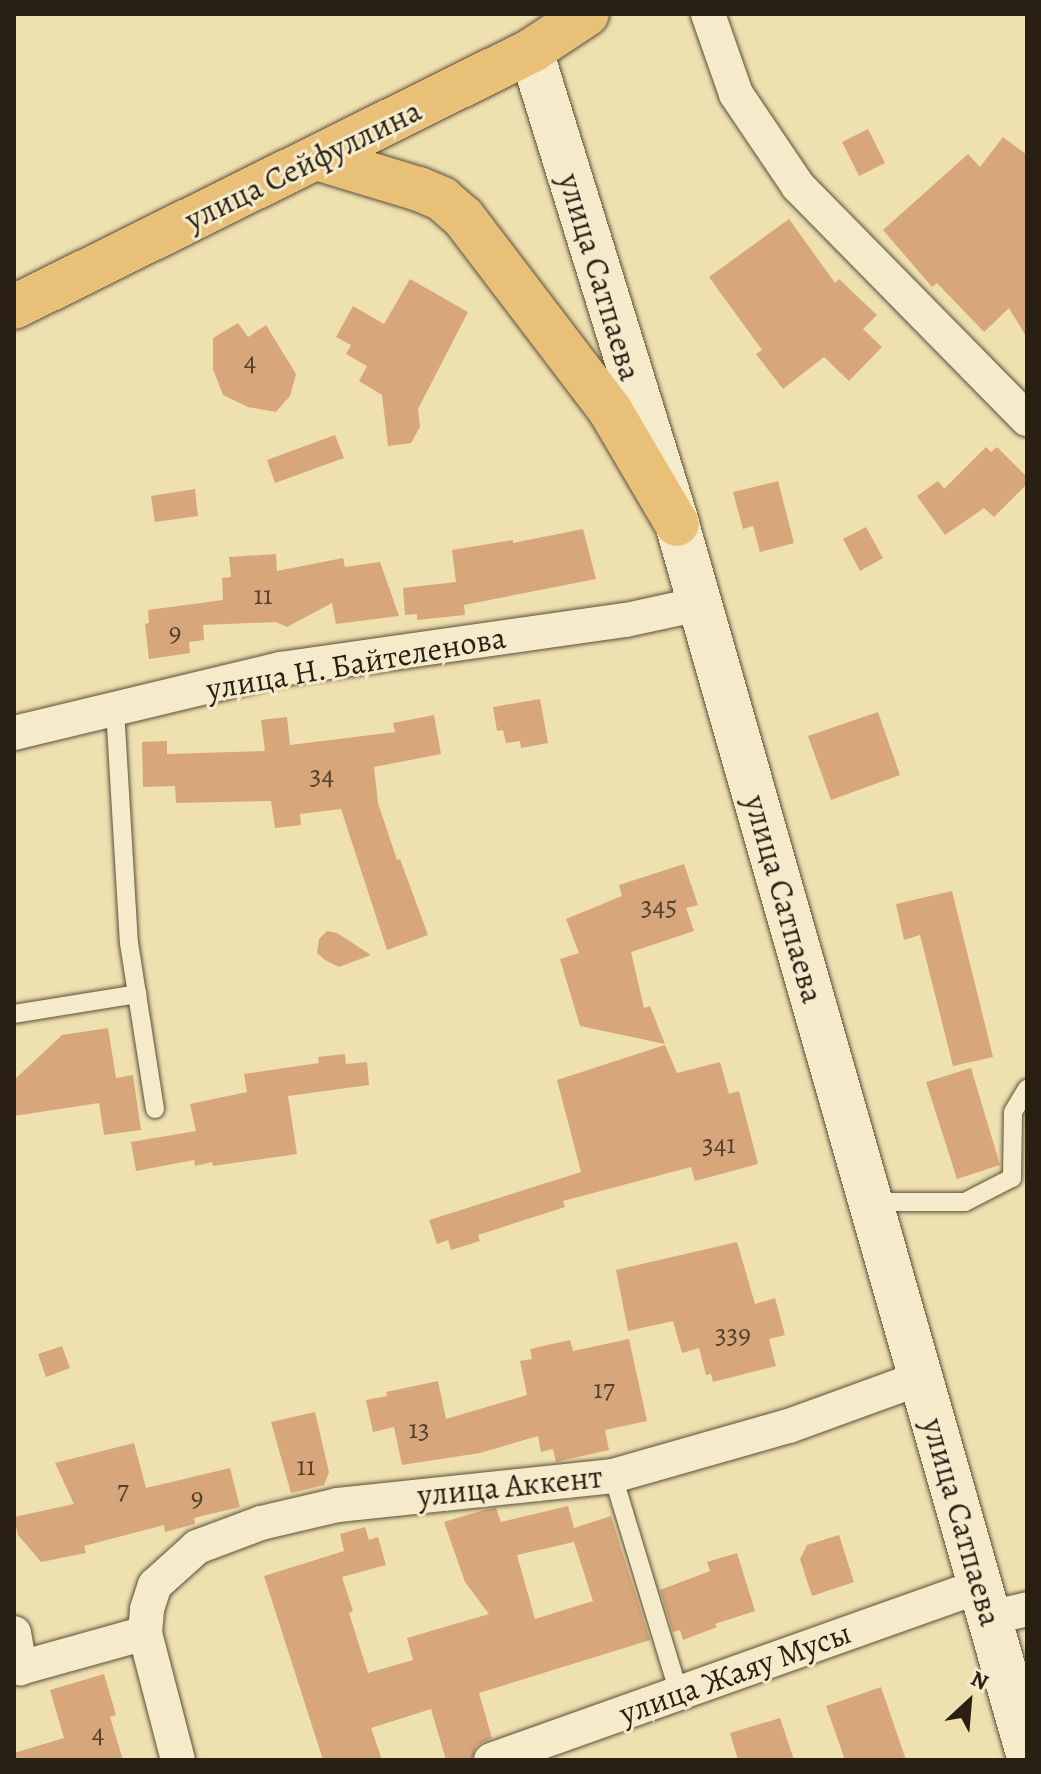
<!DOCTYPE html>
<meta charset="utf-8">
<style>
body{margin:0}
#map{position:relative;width:1041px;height:1774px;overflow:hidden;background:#efe0af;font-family:Alegreya,serif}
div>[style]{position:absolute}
.building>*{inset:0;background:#d7a77b}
.roads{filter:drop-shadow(0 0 2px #5a4f3a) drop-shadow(0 0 2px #5a4f3a)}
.service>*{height:18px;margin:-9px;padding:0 9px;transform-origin:9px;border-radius:9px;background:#f5ebcb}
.minor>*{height:34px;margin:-17px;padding:0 17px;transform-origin:17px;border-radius:17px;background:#f5ebcb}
.tertiary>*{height:44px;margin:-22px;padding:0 22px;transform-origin:22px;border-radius:22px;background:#f5ebcb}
.primary>*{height:44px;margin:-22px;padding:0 22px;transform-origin:22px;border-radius:22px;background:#e8c078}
span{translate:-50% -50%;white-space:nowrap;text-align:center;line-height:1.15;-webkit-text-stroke:6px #f5ebcb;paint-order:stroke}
.number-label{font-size:28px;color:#54412d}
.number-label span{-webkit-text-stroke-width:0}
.street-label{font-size:32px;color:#291f13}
.frame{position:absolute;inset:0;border:16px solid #291f13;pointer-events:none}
.north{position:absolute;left:929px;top:1662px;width:80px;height:80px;-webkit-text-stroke:6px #f5ebcb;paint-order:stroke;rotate:26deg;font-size:22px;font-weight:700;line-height:32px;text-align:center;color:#291f13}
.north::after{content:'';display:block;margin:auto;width:28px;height:36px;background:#291f13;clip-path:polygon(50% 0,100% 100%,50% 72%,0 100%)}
</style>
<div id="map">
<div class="building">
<div style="clip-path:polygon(868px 129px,885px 163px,859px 176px,842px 142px)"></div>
<div style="clip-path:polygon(1003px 137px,1027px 155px,1027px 338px,1009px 308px,984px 332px,937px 283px,932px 287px,883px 230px,968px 154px,980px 167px)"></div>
<div style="clip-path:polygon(789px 219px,835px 283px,839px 279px,877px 315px,863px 329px,882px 347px,849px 381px,824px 357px,783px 389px,756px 354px,762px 350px,709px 277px)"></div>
<div style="clip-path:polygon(410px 279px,468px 312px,418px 409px,420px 427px,411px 443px,388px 446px,382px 395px,359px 381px,367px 366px,346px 354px,351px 345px,336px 337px,353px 306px,384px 324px)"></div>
<div style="clip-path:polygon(238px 323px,248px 337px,266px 325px,296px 374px,290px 396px,276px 412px,248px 407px,223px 395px,213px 369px,213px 338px)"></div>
<div style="clip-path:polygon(335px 435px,344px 458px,275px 483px,267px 460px)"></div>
<div style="clip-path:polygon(986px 447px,991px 452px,997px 447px,1027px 477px,1027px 484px,994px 517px,984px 508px,945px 535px,917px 496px,938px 481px,944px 489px)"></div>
<div style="clip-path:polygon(778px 481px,794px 543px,760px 552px,753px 526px,743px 529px,733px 492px)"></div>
<div style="clip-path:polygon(195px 489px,198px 516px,155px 522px,151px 496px)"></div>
<div style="clip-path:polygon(866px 527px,883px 558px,860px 571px,843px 539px)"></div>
<div style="clip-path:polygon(583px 529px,596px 579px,464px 605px,465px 615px,417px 620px,417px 614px,405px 615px,403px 588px,456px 582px,452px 550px,513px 540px,513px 543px)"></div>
<div style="clip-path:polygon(276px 554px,277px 571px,343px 558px,345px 567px,380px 562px,399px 616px,336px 624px,332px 603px,287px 627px,276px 622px,203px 625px,204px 640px,189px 642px,190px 653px,149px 659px,145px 624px,149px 623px,148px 610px,223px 600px,222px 578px,231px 577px,229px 557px)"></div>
<div style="clip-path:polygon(540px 699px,548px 743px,521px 748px,520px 741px,506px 743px,503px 730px,497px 731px,493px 707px)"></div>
<div style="clip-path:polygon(878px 712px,900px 775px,831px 800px,808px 736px)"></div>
<div style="clip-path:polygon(434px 715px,441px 754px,374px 767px,378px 803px,397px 860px,400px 859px,428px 935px,387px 950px,341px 809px,300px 814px,301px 825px,275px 828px,271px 801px,176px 803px,175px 786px,143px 787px,142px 742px,167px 741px,167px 754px,265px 751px,261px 720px,287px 717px,290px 745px,395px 732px,393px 723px)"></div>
<div style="clip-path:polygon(684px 864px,698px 905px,686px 908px,694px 931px,631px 952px,644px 1008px,650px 1006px,665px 1044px,580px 1026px,560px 959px,579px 953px,566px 919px,622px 896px,619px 885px)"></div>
<div style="clip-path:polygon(952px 891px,993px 1057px,953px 1066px,920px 935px,904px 940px,896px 904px)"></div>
<div style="clip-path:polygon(327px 931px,337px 933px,371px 955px,339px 967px,325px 960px,317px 953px,319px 939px)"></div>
<div style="clip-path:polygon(108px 1028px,116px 1078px,133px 1075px,141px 1130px,104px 1135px,99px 1103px,14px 1116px,14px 1080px,62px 1035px)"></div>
<div style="clip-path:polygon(665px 1045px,677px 1073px,720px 1062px,729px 1094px,739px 1091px,758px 1164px,695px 1181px,691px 1167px,563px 1201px,565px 1207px,478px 1235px,480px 1241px,451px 1250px,448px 1240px,437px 1244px,429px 1220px,581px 1172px,557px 1080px)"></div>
<div style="clip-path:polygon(345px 1054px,346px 1064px,367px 1062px,369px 1085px,288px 1096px,297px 1154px,213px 1166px,212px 1162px,195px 1166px,194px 1160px,136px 1171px,131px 1142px,196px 1131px,190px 1104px,247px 1092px,244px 1074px,319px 1063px,318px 1057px)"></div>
<div style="clip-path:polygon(971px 1068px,1000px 1165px,957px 1179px,926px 1082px)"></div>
<div style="clip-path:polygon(737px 1242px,755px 1304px,775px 1298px,785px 1335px,769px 1339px,776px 1366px,713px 1382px,711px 1374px,706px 1375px,699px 1348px,682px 1353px,673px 1321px,628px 1331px,616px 1270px)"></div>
<div style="clip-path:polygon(629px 1339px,647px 1421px,605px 1430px,609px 1450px,556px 1462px,553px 1449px,541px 1452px,538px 1436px,480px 1453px,402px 1465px,394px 1427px,373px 1432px,366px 1400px,387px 1396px,386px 1392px,438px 1381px,446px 1419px,527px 1395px,520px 1361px,532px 1359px,530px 1349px,570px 1340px,573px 1351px)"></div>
<div style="clip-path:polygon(62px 1346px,70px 1368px,46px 1377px,38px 1354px)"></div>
<div style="clip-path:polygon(315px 1412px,329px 1472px,324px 1485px,291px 1493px,271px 1422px)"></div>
<div style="clip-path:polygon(134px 1443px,146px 1488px,230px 1468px,240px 1507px,194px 1518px,195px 1524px,165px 1532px,164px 1525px,84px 1546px,86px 1553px,41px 1562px,18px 1535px,14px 1517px,74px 1504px,55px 1463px)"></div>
<div style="clip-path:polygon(evenodd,568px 1506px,574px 1528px,611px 1516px,650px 1640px,479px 1693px,492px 1738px,476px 1746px,472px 1760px,446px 1760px,431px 1709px,371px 1728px,382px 1760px,323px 1760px,264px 1576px,344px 1551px,340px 1534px,365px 1527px,369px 1540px,378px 1537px,386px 1565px,342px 1577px,353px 1611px,349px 1613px,368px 1673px,413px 1660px,407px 1638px,489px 1614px,465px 1582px,444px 1522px,484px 1510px,496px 1508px,501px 1522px,568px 1506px,574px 1542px,593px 1601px,535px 1619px,517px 1555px,574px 1542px)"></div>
<div style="clip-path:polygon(839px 1535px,854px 1582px,812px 1596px,800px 1559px,807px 1545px)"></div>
<div style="clip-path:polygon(737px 1553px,755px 1611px,715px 1624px,717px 1627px,683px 1640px,680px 1630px,673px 1632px,660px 1590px,710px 1571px,707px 1562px)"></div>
<div style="clip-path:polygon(104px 1674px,116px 1715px,110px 1717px,123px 1760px,14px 1760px,14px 1753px,64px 1738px,50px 1690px)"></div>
<div style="clip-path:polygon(881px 1687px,906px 1760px,845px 1760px,826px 1706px)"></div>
<div style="clip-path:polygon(780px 1718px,794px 1760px,738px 1760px,730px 1733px)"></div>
</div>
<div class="roads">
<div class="service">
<div style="left:115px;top:709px;width:234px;rotate:86.6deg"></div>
<div style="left:129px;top:943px;width:168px;rotate:81.1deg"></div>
<div style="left:14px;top:1014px;width:125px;rotate:-9.2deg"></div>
<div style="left:871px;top:1202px;width:94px"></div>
<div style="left:965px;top:1202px;width:53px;rotate:-27.1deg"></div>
<div style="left:1012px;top:1178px;width:66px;rotate:-89.1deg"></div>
<div style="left:1013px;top:1112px;width:27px;rotate:-59deg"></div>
<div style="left:613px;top:1476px;width:227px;rotate:73.1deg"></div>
</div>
<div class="minor">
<div style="left:708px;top:14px;width:85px;rotate:70.7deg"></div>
<div style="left:736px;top:94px;width:111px;rotate:56deg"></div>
<div style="left:798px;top:186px;width:327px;rotate:45.5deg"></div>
<div style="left:14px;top:733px;width:274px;rotate:-13.5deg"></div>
<div style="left:280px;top:669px;width:349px;rotate:-8.1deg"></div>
<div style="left:626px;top:620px;width:76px;rotate:-12.2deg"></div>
<div style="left:989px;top:1618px;width:39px;rotate:-13deg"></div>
<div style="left:14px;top:1633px;width:36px;rotate:80deg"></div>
<div style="left:20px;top:1668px;width:130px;rotate:-15.6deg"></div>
<div style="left:178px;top:1760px;width:131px;rotate:-104.6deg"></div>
<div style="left:145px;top:1633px;width:24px;rotate:-85deg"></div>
<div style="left:147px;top:1609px;width:25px;rotate:-72deg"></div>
<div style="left:155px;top:1585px;width:57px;rotate:-42.1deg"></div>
<div style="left:197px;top:1547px;width:68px;rotate:-20.6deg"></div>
<div style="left:261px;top:1523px;width:79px;rotate:-13.2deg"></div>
<div style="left:338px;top:1505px;width:277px;rotate:-6deg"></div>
<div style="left:613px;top:1476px;width:183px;rotate:-15.9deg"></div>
<div style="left:789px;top:1426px;width:140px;rotate:-20deg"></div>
<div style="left:491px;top:1760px;width:519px;rotate:-19.59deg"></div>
</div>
<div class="tertiary">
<div style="left:531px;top:51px;width:495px;rotate:72.8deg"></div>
<div style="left:677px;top:524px;width:1275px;rotate:74.07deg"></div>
</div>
<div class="primary">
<div style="left:316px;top:158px;width:108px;rotate:16.8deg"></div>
<div style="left:419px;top:189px;width:25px;rotate:23deg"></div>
<div style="left:442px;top:199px;width:28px;rotate:41deg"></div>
<div style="left:463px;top:217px;width:243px;rotate:52.7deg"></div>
<div style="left:610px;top:410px;width:132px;rotate:59.6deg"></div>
<div style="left:14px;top:307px;width:577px;rotate:-26.34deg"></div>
<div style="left:531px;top:51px;width:67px;rotate:-33.5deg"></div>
</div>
</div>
<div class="number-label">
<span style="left:250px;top:361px">4</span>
<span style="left:263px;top:595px">11</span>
<span style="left:175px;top:632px">9</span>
<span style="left:322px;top:775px">34</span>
<span style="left:659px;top:906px">345</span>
<span style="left:719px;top:1144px">341</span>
<span style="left:733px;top:1334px">339</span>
<span style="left:604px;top:1389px">17</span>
<span style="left:419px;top:1429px">13</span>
<span style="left:306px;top:1466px">11</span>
<span style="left:123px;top:1490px">7</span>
<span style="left:197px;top:1497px">9</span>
<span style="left:98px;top:1733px">4</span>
</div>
<div class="street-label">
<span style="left:303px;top:165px;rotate:-26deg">улица Сейфуллина</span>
<span style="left:600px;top:277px;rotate:73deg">улица Сатпаева</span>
<span style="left:356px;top:663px;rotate:-10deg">улица Н. Байтеленова</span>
<span style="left:784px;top:899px;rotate:74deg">улица Сатпаева</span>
<span style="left:510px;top:1486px;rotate:-6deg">улица Аккент</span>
<span style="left:962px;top:1522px;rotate:74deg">улица Сатпаева</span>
<span style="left:735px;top:1673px;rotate:-20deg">улица Жаяу Мусы</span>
</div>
<div class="frame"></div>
<div class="north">N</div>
</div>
